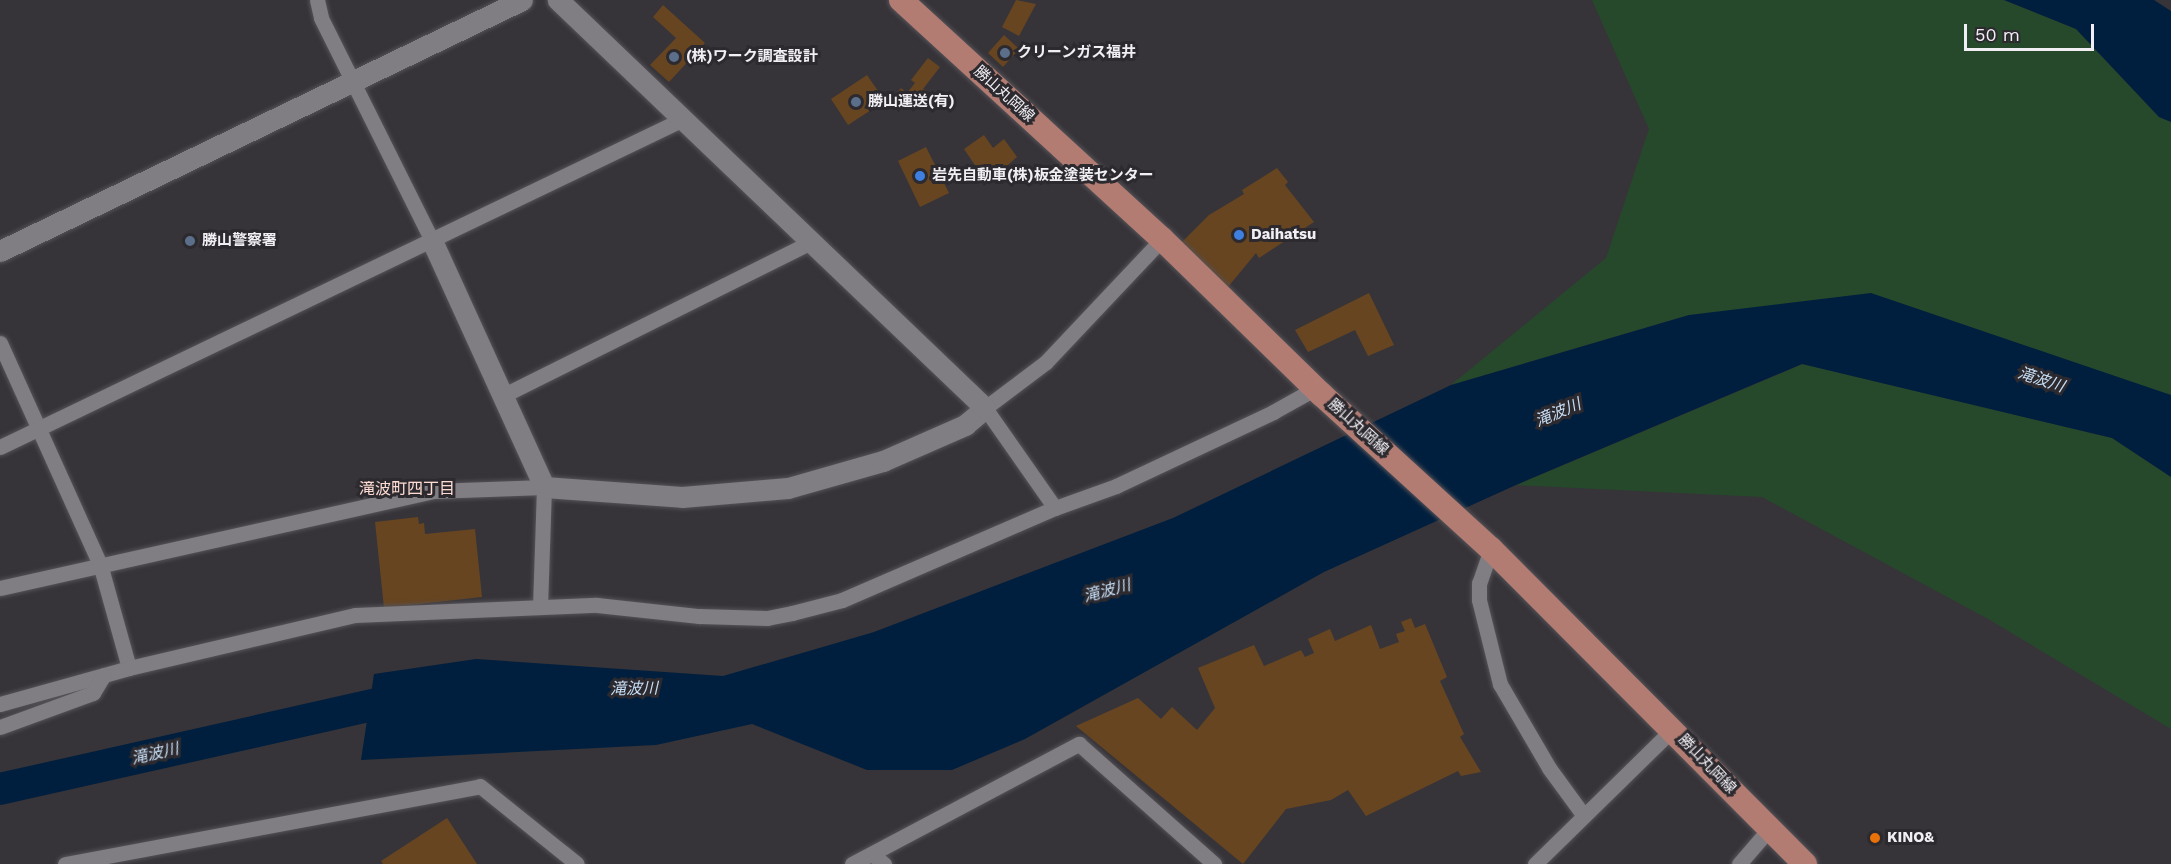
<!DOCTYPE html>
<meta charset="utf-8">
<style>
body{margin:0}
#map{position:relative;width:2171px;height:864px;overflow:hidden;background:#363439;font-family:"Work Sans","Noto Sans JP",sans-serif}
div>[style]{position:absolute}
.green>*{inset:0;background:#26492b}
.water>*{inset:0;background:#001f3e}
.river>*{height:32px;margin:-16px;padding:0 16px;transform-origin:16px;border-radius:16px;background:#001f3e}
.building>*{inset:0;background:#674521}
.roads{filter:drop-shadow(0 0 2px #555257) drop-shadow(0 0 2px #555257)}
.street>*{height:15px;margin:-7.5px;padding:0 7.5px;transform-origin:7.5px;border-radius:7.5px;background:#807d83}
.secondary>*{height:21px;margin:-10.5px;padding:0 10.5px;transform-origin:10.5px;border-radius:10.5px;background:#807d83}
.primary>*{height:24px;margin:-12px;padding:0 12px;transform-origin:12px;border-radius:12px;background:#b37c72}
.dots>*{width:16px;height:16px;translate:-50% -50%;box-sizing:border-box;border:3px solid #2c2a2f;border-radius:50%}
span{translate:-50% -50%;white-space:nowrap;text-align:center;line-height:1.15;-webkit-text-stroke:6px #2c2a2f;paint-order:stroke}
.poi-label{font-size:15px;color:#f1eff3;font-weight:700}
.left{translate:0 -50%;text-align:left}
.street-label{font-size:15px;color:#f1eff3}
.water-label{font-size:16px;color:#c7ddf4;font-style:italic}
.neighbourhood-label{font-size:16px;color:#fedcd3}
.scale{position:absolute;left:1964px;top:24px;width:130px;height:27px;box-sizing:border-box;border:3px solid #f1eff3;border-top:0;padding-left:8px;font-size:18px;line-height:21px;white-space:nowrap;color:#f1eff3;-webkit-text-stroke:4px #2c2a2f;paint-order:stroke}
</style>
<div id="map">
<div class="green">
<div style="clip-path:polygon(1592px 0,2004px 0,2076px 29px,2159px 117px,2171px 122px,2171px 395px,2104px 374px,1689px 315px,1451px 385px,1606px 258px,1649px 129px)"></div>
<div style="clip-path:polygon(1803px 364px,2112px 438px,2171px 477px,2171px 729px,1990px 620px,1762px 497px,1516px 485px)"></div>
</div>
<div class="water">
<div style="clip-path:polygon(2004px 0,2154px 0,2171px 11px,2171px 122px,2159px 117px,2076px 29px)"></div>
<div style="clip-path:polygon(1871px 293px,2171px 395px,2171px 477px,2112px 438px,1802px 364px,1516px 485px,1324px 572px,1025px 739px,952px 770px,867px 770px,752px 724px,656px 745px,361px 760px,374px 674px,476px 659px,723px 676px,874px 632px,1173px 518px,1451px 385px,1689px 315px)"></div>
</div>
<div class="river">
<div style="left:0;top:789px;width:422px;rotate:-12.7deg"></div>
</div>
<div class="building">
<div style="clip-path:polygon(1016px 0,1036px 4px,1019px 36px,1002px 27px)"></div>
<div style="clip-path:polygon(663px 5px,705px 43px,669px 82px,650px 65px,676px 38px,653px 17px)"></div>
<div style="clip-path:polygon(1004px 35px,1019px 49px,1003px 67px,988px 53px)"></div>
<div style="clip-path:polygon(928px 58px,940px 67px,923px 89px,928px 92px,905px 101px,896px 94px,901px 88px,907px 93px,915px 83px,911px 80px)"></div>
<div style="clip-path:polygon(867px 75px,885px 101px,848px 125px,831px 99px)"></div>
<div style="clip-path:polygon(984px 135px,993px 148px,1004px 139px,1017px 157px,987px 183px,964px 149px)"></div>
<div style="clip-path:polygon(926px 147px,949px 193px,920px 207px,898px 161px)"></div>
<div style="clip-path:polygon(1277px 168px,1288px 182px,1285px 185px,1314px 222px,1259px 258px,1256px 253px,1228px 287px,1181px 243px,1209px 215px,1244px 194px,1242px 190px)"></div>
<div style="clip-path:polygon(1369px 293px,1394px 345px,1368px 356px,1355px 330px,1308px 352px,1295px 330px)"></div>
<div style="clip-path:polygon(418px 517px,419px 524px,424px 523px,425px 534px,475px 529px,482px 597px,384px 608px,375px 522px)"></div>
<div style="clip-path:polygon(1411px 618px,1415px 628px,1425px 624px,1447px 677px,1440px 681px,1464px 734px,1460px 737px,1481px 772px,1461px 776px,1458px 771px,1366px 816px,1348px 790px,1331px 800px,1286px 809px,1243px 864px,1076px 726px,1138px 698px,1161px 719px,1172px 707px,1197px 730px,1215px 708px,1198px 668px,1254px 645px,1264px 666px,1301px 650px,1305px 657px,1314px 653px,1308px 639px,1330px 629px,1335px 641px,1371px 625px,1380px 649px,1399px 642px,1396px 634px,1405px 631px,1401px 622px)"></div>
<div style="clip-path:polygon(447px 818px,477px 864px,383px 864px,381px 861px)"></div>
</div>
<div class="roads">
<div class="street">
<div style="left:317px;top:0;width:18px;rotate:77deg"></div>
<div style="left:321px;top:18px;width:251px;rotate:63.5deg"></div>
<div style="left:0;top:343px;width:243px;rotate:65.7deg"></div>
<div style="left:100px;top:564px;width:108px;rotate:74.4deg"></div>
<div style="left:504px;top:395px;width:343px;rotate:-26.5deg"></div>
<div style="left:0;top:447px;width:758px;rotate:-25.65deg"></div>
<div style="left:1055px;top:508px;width:122px;rotate:-125deg"></div>
<div style="left:985px;top:408px;width:76px;rotate:-37deg"></div>
<div style="left:1046px;top:362px;width:169px;rotate:-46.7deg"></div>
<div style="left:1491px;top:549px;width:36px;rotate:109deg"></div>
<div style="left:1479px;top:583px;width:17px;rotate:90deg"></div>
<div style="left:1479px;top:600px;width:87px;rotate:76deg"></div>
<div style="left:1500px;top:684px;width:97px;rotate:59.7deg"></div>
<div style="left:1549px;top:768px;width:59px;rotate:53.9deg"></div>
<div style="left:0;top:588px;width:444px;rotate:-12.6deg"></div>
<div style="left:433px;top:491px;width:111px;rotate:-2.1deg"></div>
<div style="left:544px;top:487px;width:119px;rotate:91.9deg"></div>
<div style="left:0;top:704px;width:134px;rotate:-15.6deg"></div>
<div style="left:129px;top:668px;width:232px;rotate:-13.2deg"></div>
<div style="left:355px;top:615px;width:242px;rotate:-2.4deg"></div>
<div style="left:597px;top:605px;width:103px;rotate:6.2deg"></div>
<div style="left:699px;top:616px;width:68px;rotate:1.7deg"></div>
<div style="left:767px;top:618px;width:25px;rotate:-11deg"></div>
<div style="left:792px;top:613px;width:52px;rotate:-14.6deg"></div>
<div style="left:842px;top:600px;width:232px;rotate:-23.4deg"></div>
<div style="left:1055px;top:508px;width:65px;rotate:-19.8deg"></div>
<div style="left:1116px;top:486px;width:174px;rotate:-25.2deg"></div>
<div style="left:1273px;top:412px;width:49px;rotate:-29.2deg"></div>
<div style="left:0;top:727px;width:99px;rotate:-20.1deg"></div>
<div style="left:93px;top:693px;width:21px;rotate:-59deg"></div>
<div style="left:872px;top:854px;width:16px;rotate:40deg"></div>
<div style="left:65px;top:864px;width:422px;rotate:-10.6deg"></div>
<div style="left:480px;top:786px;width:124px;rotate:38.8deg"></div>
<div style="left:852px;top:864px;width:257px;rotate:-27.9deg"></div>
<div style="left:1079px;top:744px;width:181px;rotate:41.6deg"></div>
<div style="left:1535px;top:864px;width:193px;rotate:-44.4deg"></div>
<div style="left:1739px;top:864px;width:48px;rotate:-49.3deg"></div>
</div>
<div class="secondary">
<div style="left:433px;top:243px;width:268px;rotate:65.5deg"></div>
<div style="left:544px;top:487px;width:138px;rotate:4.1deg"></div>
<div style="left:682px;top:497px;width:106px;rotate:-4.9deg"></div>
<div style="left:788px;top:488px;width:99px;rotate:-15.9deg"></div>
<div style="left:883px;top:461px;width:90px;rotate:-23.7deg"></div>
<div style="left:965px;top:425px;width:26px;rotate:-40deg"></div>
<div style="left:985px;top:408px;width:591px;rotate:-136.3deg"></div>
<div style="left:0;top:251px;width:579px;rotate:-25.68deg"></div>
</div>
<div class="primary">
<div style="left:901px;top:0;width:354px;rotate:42.5deg"></div>
<div style="left:1162px;top:239px;width:222px;rotate:44.3deg"></div>
<div style="left:1321px;top:394px;width:230px;rotate:42.4deg"></div>
<div style="left:1491px;top:549px;width:445px;rotate:45.1deg"></div>
</div>
</div>
<div class="dots">
<div style="left:1005px;top:53px;background:#5c6f8a"></div>
<div style="left:674px;top:57px;background:#5c6f8a"></div>
<div style="left:856px;top:102px;background:#5c6f8a"></div>
<div style="left:920px;top:176px;background:#3f7fe0"></div>
<div style="left:1239px;top:235px;background:#3f7fe0"></div>
<div style="left:190px;top:241px;background:#5c6f8a"></div>
<div style="left:1875px;top:838px;background:#e8710a"></div>
</div>
<div class="poi-label">
<span class="left" style="left:1017px;top:53px">クリーンガス福井</span>
<span class="left" style="left:686px;top:57px">(株)ワーク調査設計</span>
<span class="left" style="left:868px;top:102px">勝山運送(有)</span>
<span class="left" style="left:932px;top:176px">岩先自動車(株)板金塗装センター</span>
<span class="left" style="left:1251px;top:235px">Daihatsu</span>
<span class="left" style="left:202px;top:241px">勝山警察署</span>
<span class="left" style="left:1887px;top:838px">KINO&amp;</span>
</div>
<div class="street-label">
<span style="left:1004px;top:94px;rotate:42deg">勝山丸岡線</span>
<span style="left:1358px;top:427px;rotate:42deg">勝山丸岡線</span>
<span style="left:1707px;top:764px;rotate:46deg">勝山丸岡線</span>
</div>
<div class="water-label">
<span style="left:2041px;top:380px;rotate:18deg">滝波川</span>
<span style="left:1558px;top:413px;rotate:-23deg">滝波川</span>
<span style="left:1107px;top:591px;rotate:-15deg">滝波川</span>
<span style="left:634px;top:689px;rotate:-1deg">滝波川</span>
<span style="left:155px;top:754px;rotate:-13deg">滝波川</span>
</div>
<div class="neighbourhood-label">
<span style="left:407px;top:489px">滝波町四丁目</span>
</div>
<div class="scale">50 m</div>
</div>
